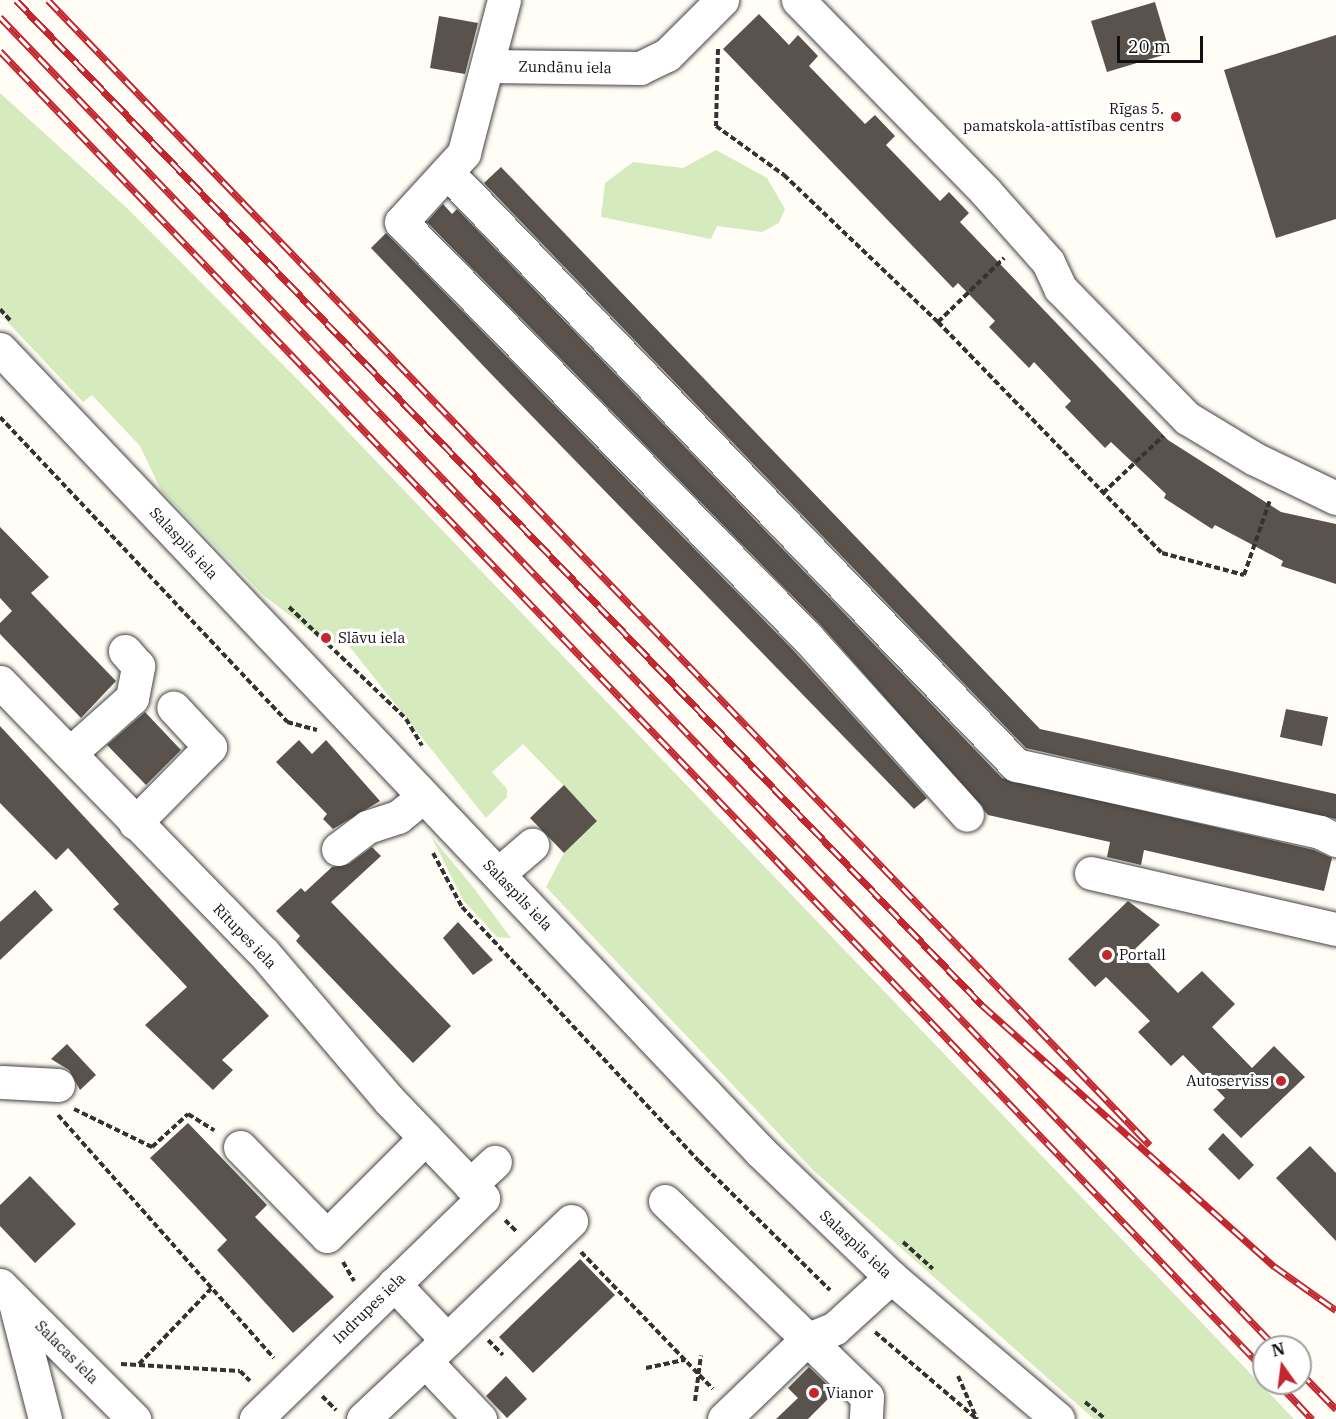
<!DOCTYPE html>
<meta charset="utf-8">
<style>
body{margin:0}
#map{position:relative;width:1336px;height:1419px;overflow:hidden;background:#fffdf5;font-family:"IBM Plex Serif",serif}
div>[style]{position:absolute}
.green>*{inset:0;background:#d5ebbd}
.building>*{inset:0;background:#5a524d}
.path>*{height:4px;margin-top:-2px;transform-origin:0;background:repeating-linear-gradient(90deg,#333 0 6px,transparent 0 9px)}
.roads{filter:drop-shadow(0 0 2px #444) drop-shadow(0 0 2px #444)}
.minor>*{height:33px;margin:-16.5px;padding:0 16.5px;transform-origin:16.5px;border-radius:16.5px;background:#fff}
.rail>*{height:7px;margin-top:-3.5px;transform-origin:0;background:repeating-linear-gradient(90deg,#fff 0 14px,#c4262e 0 28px);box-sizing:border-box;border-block:2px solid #c4262e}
.dots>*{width:16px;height:16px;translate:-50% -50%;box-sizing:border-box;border:3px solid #fff;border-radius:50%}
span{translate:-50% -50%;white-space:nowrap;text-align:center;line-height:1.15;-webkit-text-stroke:6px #fff;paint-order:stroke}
.street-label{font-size:15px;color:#111}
.poi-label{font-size:15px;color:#111}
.right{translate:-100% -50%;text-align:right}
.left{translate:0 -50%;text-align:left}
.north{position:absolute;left:1252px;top:1335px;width:60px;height:60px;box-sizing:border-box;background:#fff;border:2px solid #a0a0a0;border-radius:50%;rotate:346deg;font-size:16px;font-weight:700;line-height:24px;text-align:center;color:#111}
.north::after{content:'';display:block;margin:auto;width:21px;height:27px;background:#c4262e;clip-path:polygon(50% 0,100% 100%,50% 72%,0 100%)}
.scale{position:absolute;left:1117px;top:36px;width:86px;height:27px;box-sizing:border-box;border:3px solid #111;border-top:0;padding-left:8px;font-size:18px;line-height:21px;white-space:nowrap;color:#111;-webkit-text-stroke:4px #fff;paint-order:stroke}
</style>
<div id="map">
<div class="green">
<div style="clip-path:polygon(0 93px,128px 209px,304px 386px,1294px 1419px,1094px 1419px,813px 1170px,546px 887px,564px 853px,597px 820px,523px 744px,492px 772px,507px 789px,507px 797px,486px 818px,349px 646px,322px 640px,263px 595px,161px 490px,140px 446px,92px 395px,83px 402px,0 314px)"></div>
<div style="clip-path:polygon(716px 150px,767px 178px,785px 209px,779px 223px,762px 232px,717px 226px,711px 239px,601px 217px,605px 183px,633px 162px,683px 168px)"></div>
<div style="clip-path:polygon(431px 836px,473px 887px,511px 938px,497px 937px,463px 900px)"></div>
</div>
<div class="building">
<div style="clip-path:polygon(1155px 2px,1170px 53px,1107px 72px,1091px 21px)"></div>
<div style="clip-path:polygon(759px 14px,789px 45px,798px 35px,818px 56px,809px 66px,865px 124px,875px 115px,895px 136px,886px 145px,940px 201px,949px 192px,969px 213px,960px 222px,1168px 440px,1281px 512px,1336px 524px,1336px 584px,1281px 566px,1283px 561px,1215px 525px,1212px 529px,1164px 498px,1166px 494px,1111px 442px,1105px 448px,1065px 407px,1071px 401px,1034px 362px,1029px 368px,989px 327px,995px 321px,958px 283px,953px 288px,723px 49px)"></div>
<div style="clip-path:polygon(439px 16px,478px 23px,465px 74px,430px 68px)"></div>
<div style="clip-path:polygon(1336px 35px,1336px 219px,1276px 238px,1224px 70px)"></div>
<div style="clip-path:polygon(501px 167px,1040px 729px,1336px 794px,1336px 819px,1026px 748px,484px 183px)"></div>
<div style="clip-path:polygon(443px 204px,452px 214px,457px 209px,1002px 778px,1314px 850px,1332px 858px,1324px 891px,1144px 850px,1141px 865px,1107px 857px,1110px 842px,988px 815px,820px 624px,427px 222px)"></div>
<div style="clip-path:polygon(386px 233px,793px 650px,927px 798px,914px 809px,494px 377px,371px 248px)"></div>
<div style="clip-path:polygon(0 527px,49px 577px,31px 593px,116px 681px,81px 718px,0 634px,0 623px,12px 611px,0 598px)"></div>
<div style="clip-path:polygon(1286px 709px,1328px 717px,1322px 746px,1280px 737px)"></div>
<div style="clip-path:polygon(145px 712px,181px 750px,146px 785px,107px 745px)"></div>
<div style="clip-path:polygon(0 726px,269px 1016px,222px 1060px,233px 1070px,213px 1090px,145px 1025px,187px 987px,113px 909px,119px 904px,68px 848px,56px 860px,0 803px)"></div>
<div style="clip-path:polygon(299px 740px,312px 754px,326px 740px,380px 801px,333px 829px,323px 819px,327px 814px,276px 762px)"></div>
<div style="clip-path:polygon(564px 785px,597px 821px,564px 853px,530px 818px)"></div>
<div style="clip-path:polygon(372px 847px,381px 856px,331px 902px,451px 1026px,413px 1063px,296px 941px,300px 936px,276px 911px,301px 888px,305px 892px,332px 867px,349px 864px)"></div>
<div style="clip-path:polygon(35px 890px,53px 910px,0 960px,0 922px)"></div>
<div style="clip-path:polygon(1128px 901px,1160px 925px,1135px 949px,1178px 993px,1202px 971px,1235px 1004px,1212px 1027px,1252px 1068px,1274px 1046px,1305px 1077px,1241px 1138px,1213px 1110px,1225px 1098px,1183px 1055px,1171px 1066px,1138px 1032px,1150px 1021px,1106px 977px,1095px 987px,1068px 959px)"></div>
<div style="clip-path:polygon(458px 922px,493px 960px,473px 975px,443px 938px)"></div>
<div style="clip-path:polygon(67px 1044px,96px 1075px,80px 1090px,69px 1070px,51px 1059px)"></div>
<div style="clip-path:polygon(188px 1123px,267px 1205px,255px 1217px,334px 1297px,293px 1333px,217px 1250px,227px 1240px,150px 1158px)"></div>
<div style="clip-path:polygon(1223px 1133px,1254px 1165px,1239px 1180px,1208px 1149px)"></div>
<div style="clip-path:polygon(1310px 1146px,1336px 1173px,1336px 1241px,1276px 1178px)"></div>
<div style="clip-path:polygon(30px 1176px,76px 1224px,35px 1263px,0 1226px,0 1205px)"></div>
<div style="clip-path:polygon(580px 1259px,615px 1295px,533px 1373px,499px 1337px)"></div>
<div style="clip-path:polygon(809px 1367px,835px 1392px,808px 1419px,776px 1419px,798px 1398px,788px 1388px)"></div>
<div style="clip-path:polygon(506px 1376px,527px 1399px,507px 1418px,486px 1396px)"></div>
</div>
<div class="path">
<div style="left:718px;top:49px;width:77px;rotate:91.5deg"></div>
<div style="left:716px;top:126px;width:84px;rotate:35.8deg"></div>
<div style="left:784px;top:175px;width:213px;rotate:43.7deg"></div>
<div style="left:938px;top:322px;width:322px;rotate:45.9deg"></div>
<div style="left:1162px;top:553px;width:85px;rotate:15deg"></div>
<div style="left:1244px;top:575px;width:79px;rotate:-70.9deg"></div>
<div style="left:0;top:309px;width:15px;rotate:48deg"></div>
<div style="left:938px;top:322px;width:92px;rotate:-44.1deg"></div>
<div style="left:0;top:417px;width:419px;rotate:46.7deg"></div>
<div style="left:287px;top:722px;width:31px;rotate:15deg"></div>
<div style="left:1103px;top:493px;width:83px;rotate:-43.5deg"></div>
<div style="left:289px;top:607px;width:162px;rotate:43.7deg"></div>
<div style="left:406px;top:719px;width:31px;rotate:59deg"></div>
<div style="left:433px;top:853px;width:61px;rotate:61.8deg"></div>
<div style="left:462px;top:907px;width:347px;rotate:47deg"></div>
<div style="left:699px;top:1161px;width:184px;rotate:44.6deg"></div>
<div style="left:74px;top:1109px;width:87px;rotate:26deg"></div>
<div style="left:152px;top:1147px;width:49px;rotate:-42.5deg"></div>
<div style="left:188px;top:1114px;width:31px;rotate:32deg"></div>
<div style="left:58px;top:1115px;width:325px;rotate:48.4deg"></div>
<div style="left:505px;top:1220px;width:16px;rotate:45deg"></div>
<div style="left:903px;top:1242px;width:40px;rotate:42deg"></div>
<div style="left:581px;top:1252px;width:190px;rotate:46.1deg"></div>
<div style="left:343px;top:1262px;width:22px;rotate:60deg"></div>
<div style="left:875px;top:1332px;width:134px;rotate:40.5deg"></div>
<div style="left:488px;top:1340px;width:21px;rotate:45deg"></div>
<div style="left:121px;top:1364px;width:119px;rotate:3.4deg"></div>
<div style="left:240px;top:1371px;width:14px;rotate:45deg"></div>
<div style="left:139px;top:1364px;width:104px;rotate:-46.2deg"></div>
<div style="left:646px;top:1368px;width:40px;rotate:-12deg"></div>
<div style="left:958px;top:1376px;width:47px;rotate:66.2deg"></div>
<div style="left:322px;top:1396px;width:20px;rotate:45deg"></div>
<div style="left:695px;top:1401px;width:46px;rotate:-82.6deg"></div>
<div style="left:1085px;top:1402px;width:26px;rotate:40deg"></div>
</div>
<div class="roads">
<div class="minor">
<div style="left:504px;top:0;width:158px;rotate:104.7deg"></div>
<div style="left:464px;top:153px;width:93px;rotate:132.4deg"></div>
<div style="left:401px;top:222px;width:581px;rotate:45.63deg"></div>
<div style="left:807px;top:637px;width:239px;rotate:48deg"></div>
<div style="left:798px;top:0;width:267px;rotate:45.6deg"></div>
<div style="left:985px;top:191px;width:95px;rotate:48.4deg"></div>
<div style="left:1048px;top:262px;width:29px;rotate:65deg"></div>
<div style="left:1060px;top:288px;width:182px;rotate:45.7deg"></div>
<div style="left:1187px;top:418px;width:79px;rotate:31.1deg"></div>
<div style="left:1255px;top:459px;width:90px;rotate:25.7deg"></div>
<div style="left:490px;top:66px;width:150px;rotate:0.8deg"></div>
<div style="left:640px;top:68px;width:30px;rotate:-26deg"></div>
<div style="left:667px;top:55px;width:78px;rotate:-45deg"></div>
<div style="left:447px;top:172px;width:822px;rotate:46.18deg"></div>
<div style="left:1016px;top:765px;width:311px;rotate:12.4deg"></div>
<div style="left:1320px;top:832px;width:18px;rotate:27deg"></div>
<div style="left:0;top:349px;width:1106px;rotate:46.54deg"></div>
<div style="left:761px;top:1152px;width:180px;rotate:43.9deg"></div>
<div style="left:891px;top:1277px;width:219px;rotate:40.4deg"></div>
<div style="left:0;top:682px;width:377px;rotate:45.8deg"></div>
<div style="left:263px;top:952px;width:194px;rotate:49.6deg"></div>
<div style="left:389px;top:1100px;width:136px;rotate:46.2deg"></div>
<div style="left:483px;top:1198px;width:317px;rotate:135.8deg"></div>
<div style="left:70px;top:753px;width:83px;rotate:-41.6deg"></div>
<div style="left:132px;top:698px;width:33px;rotate:-79deg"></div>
<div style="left:138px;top:666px;width:20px;rotate:-131deg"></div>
<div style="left:135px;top:823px;width:107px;rotate:-45.4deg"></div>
<div style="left:210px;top:747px;width:54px;rotate:-132.8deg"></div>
<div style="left:338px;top:849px;width:36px;rotate:-37deg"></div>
<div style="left:367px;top:827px;width:33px;rotate:-18deg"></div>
<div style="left:398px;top:817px;width:33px;rotate:-39deg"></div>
<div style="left:1091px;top:873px;width:251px;rotate:12.9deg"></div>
<div style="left:498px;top:874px;width:45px;rotate:-40.5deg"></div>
<div style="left:2px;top:1082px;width:56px;rotate:3.1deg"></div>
<div style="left:240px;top:1147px;width:124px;rotate:45.7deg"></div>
<div style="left:327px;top:1236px;width:139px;rotate:-45deg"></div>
<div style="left:470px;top:1185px;width:34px;rotate:-43deg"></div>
<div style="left:665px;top:1201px;width:281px;rotate:44.1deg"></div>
<div style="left:867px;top:1397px;width:22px;rotate:93deg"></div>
<div style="left:394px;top:1284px;width:77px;rotate:46.6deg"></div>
<div style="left:447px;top:1340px;width:30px;rotate:136deg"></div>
<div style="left:425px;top:1361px;width:80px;rotate:46.5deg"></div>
<div style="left:0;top:1285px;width:190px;rotate:45deg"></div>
<div style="left:14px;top:1299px;width:124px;rotate:75.5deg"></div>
<div style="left:447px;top:1340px;width:172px;rotate:-43.8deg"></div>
<div style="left:363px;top:1419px;width:85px;rotate:-43.1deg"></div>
<div style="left:724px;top:1419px;width:114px;rotate:-43.9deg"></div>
<div style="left:806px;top:1340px;width:31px;rotate:-22deg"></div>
<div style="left:835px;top:1328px;width:76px;rotate:-42.3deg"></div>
</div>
</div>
<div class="rail">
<div style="left:16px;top:0;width:1394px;rotate:46.13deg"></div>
<div style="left:982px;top:1005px;width:392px;rotate:41.8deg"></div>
<div style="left:1274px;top:1266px;width:76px;rotate:35.4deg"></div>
<div style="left:48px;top:0;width:1589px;rotate:46.1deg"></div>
<div style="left:0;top:17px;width:1843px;rotate:46.19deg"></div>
<div style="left:0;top:51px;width:1826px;rotate:46.2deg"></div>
<div style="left:1300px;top:1372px;width:52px;rotate:45.8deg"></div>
<div style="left:1278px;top:1383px;width:50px;rotate:46.6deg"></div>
</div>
<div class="dots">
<div style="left:1176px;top:117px;background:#c4262e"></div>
<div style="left:326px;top:638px;background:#c4262e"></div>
<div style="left:1107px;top:955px;background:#c4262e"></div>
<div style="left:1281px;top:1081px;background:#c4262e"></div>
<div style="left:814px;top:1393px;background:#c4262e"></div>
</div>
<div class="street-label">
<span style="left:565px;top:67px;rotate:1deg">Zundānu iela</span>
<span style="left:184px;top:543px;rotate:47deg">Salaspils iela</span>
<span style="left:518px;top:895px;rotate:46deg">Salaspils iela</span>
<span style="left:245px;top:936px;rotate:46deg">Rītupes iela</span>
<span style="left:856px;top:1244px;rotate:43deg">Salaspils iela</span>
<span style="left:369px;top:1308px;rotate:-44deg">Indrupes iela</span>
<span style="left:67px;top:1352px;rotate:45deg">Salacas iela</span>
</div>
<div class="poi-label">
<span class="right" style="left:1164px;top:117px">Rīgas 5.<br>pamatskola-attīstības centrs</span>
<span class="left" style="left:338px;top:638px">Slāvu iela</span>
<span class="left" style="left:1119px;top:955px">Portall</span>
<span class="right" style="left:1269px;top:1081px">Autoserviss</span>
<span class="left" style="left:826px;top:1393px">Vianor</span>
</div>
<div class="north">N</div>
<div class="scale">20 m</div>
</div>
